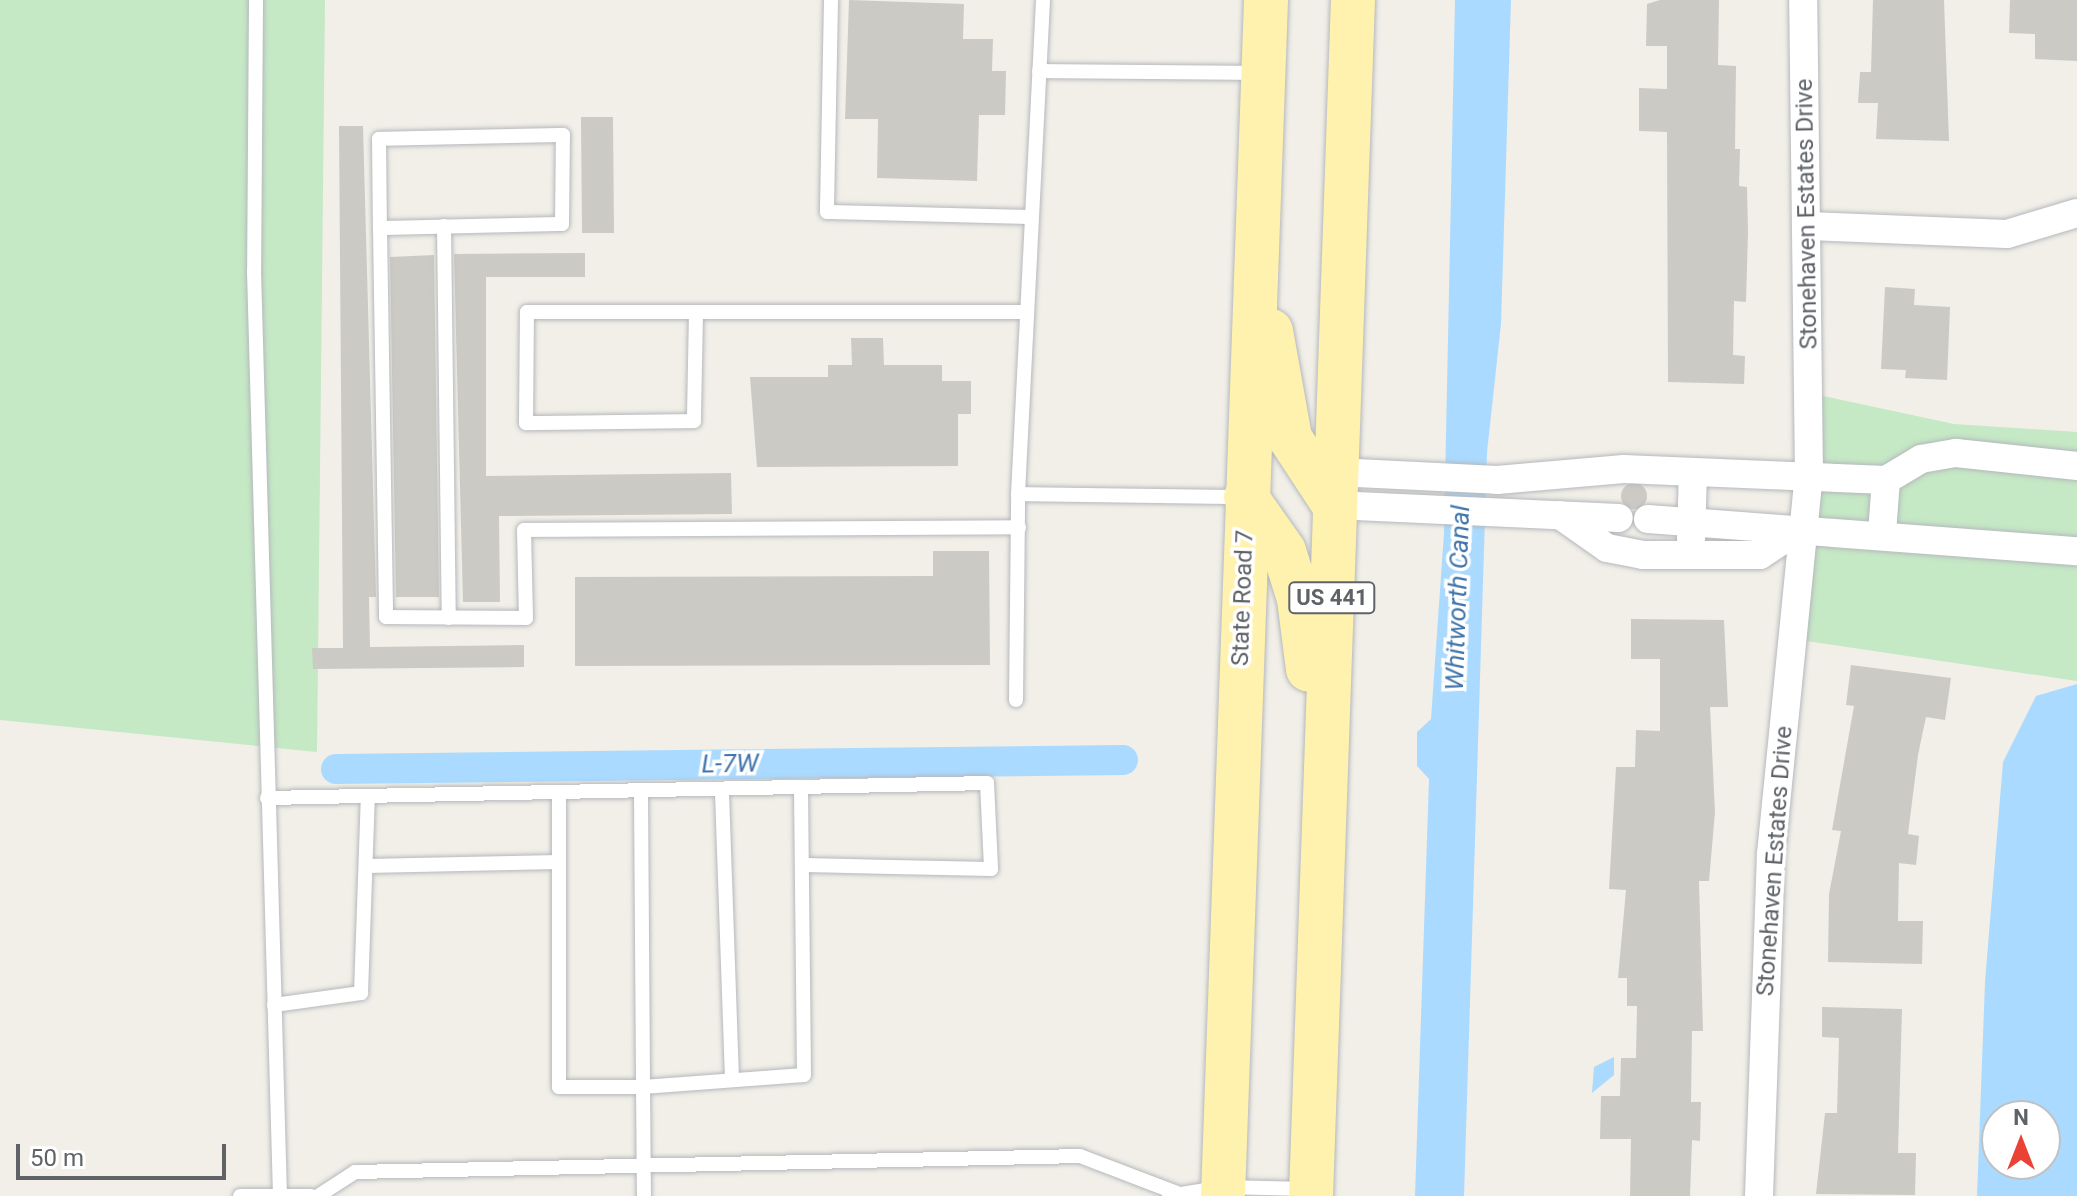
<!DOCTYPE html>
<style>
body{margin:0}
#map{position:relative;width:2077px;height:1196px;overflow:hidden;background:#f1efe8;font-family:Roboto,sans-serif}
div>[style]{position:absolute}
.green>*{inset:0;background:#c5e8c5}
.water>*{inset:0;background:#aadaff}
.canal>*{height:30px;margin:-15px;padding:0 15px;transform-origin:15px;border-radius:15px;background:#aadaff}
.building>*{inset:0;background:#cccac5}
.round{border-radius:50%}
.roads{filter:drop-shadow(0 0 2px #b5b8bc) drop-shadow(0 0 2px #b5b8bc)}
.service>*{height:14px;margin:-7px;padding:0 7px;transform-origin:7px;border-radius:7px;background:#fff}
.minor>*{height:28px;margin:-14px;padding:0 14px;transform-origin:14px;border-radius:14px;background:#fff}
.primary>*{height:44px;margin:-22px;padding:0 22px;transform-origin:22px;border-radius:22px;background:#fff2af}
span{translate:-50% -50%;white-space:nowrap;text-align:center;line-height:1.15;-webkit-text-stroke:7px #fff;paint-order:stroke}
.shield-label span{padding:2px 6px;background:#fff;border:2px solid;border-radius:6px;-webkit-text-stroke-width:0}
.shield-label{font-size:22px;color:#5f6368;font-weight:700}
.street-label{font-size:24px;color:#5f6368}
.water-label{font-size:26px;color:#4174aa;font-style:italic}
.north{position:absolute;left:1981px;top:1100px;width:80px;height:80px;box-sizing:border-box;background:#fff;border:2px solid #bfc1c3;border-radius:50%;rotate:0deg;font-size:22px;font-weight:700;line-height:32px;text-align:center;color:#5f6368}
.north::after{content:'';display:block;margin:auto;width:28px;height:36px;background:#ea4335;clip-path:polygon(50% 0,100% 100%,50% 72%,0 100%)}
.scale{position:absolute;left:16px;top:1144px;width:210px;height:36px;box-sizing:border-box;border:4px solid #5f6368;border-top:0;padding-left:10px;font-size:24px;line-height:28px;white-space:nowrap;color:#5f6368;-webkit-text-stroke:6px #fff;paint-order:stroke}
</style>
<div id="map">
<div class="green">
<div style="clip-path:polygon(0 0,325px 0,317px 752px,0 720px)"></div>
<div style="clip-path:polygon(1809px 393px,1954px 424px,2077px 432px,2077px 681px,1793px 639px)"></div>
</div>
<div class="water">
<div style="clip-path:polygon(1455px 0,1511px 0,1501px 324px,1487px 452px,1464px 1196px,1415px 1196px,1429px 779px,1417px 766px,1417px 732px,1431px 719px,1444px 533px)"></div>
<div style="clip-path:polygon(evenodd,2077px 684px,2077px 1196px,1977px 1196px,1985px 982px,2003px 762px,2036px 696px,2077px 684px,1997px 1116px,2045px 1116px,2045px 1164px,1997px 1164px,1997px 1116px)"></div>
<div style="clip-path:polygon(1614px 1057px,1614px 1075px,1592px 1093px,1594px 1067px)"></div>
</div>
<div class="canal">
<div style="left:336px;top:769px;width:787px;rotate:-0.66deg"></div>
</div>
<div class="building">
<div style="clip-path:polygon(849px 0,964px 4px,963px 39px,993px 39px,992px 71px,1006px 71px,1005px 115px,979px 115px,977px 181px,877px 178px,878px 119px,845px 119px)"></div>
<div style="clip-path:polygon(1660px 0,1719px 0,1718px 65px,1736px 66px,1735px 149px,1740px 149px,1739px 186px,1747px 187px,1748px 233px,1746px 302px,1734px 301px,1733px 355px,1745px 356px,1744px 384px,1668px 382px,1667px 132px,1639px 131px,1639px 88px,1667px 89px,1667px 46px,1646px 46px,1647px 4px)"></div>
<div style="clip-path:polygon(1873px 0,1944px 0,1949px 141px,1876px 139px,1878px 103px,1858px 103px,1860px 72px,1871px 72px)"></div>
<div style="clip-path:polygon(2010px 0,2077px 0,2077px 61px,2035px 59px,2035px 34px,2009px 33px)"></div>
<div style="clip-path:polygon(581px 117px,613px 117px,614px 233px,582px 233px)"></div>
<div style="clip-path:polygon(339px 126px,363px 126px,376px 597px,369px 597px,370px 647px,524px 645px,524px 667px,313px 669px,312px 648px,343px 648px)"></div>
<div style="clip-path:polygon(585px 253px,585px 277px,486px 277px,486px 476px,731px 473px,732px 514px,499px 516px,500px 602px,463px 602px,454px 254px)"></div>
<div style="clip-path:polygon(434px 255px,439px 597px,396px 597px,390px 257px)"></div>
<div style="clip-path:polygon(1885px 287px,1915px 289px,1914px 305px,1950px 307px,1947px 380px,1905px 378px,1906px 370px,1881px 369px)"></div>
<div style="clip-path:polygon(851px 338px,883px 338px,884px 365px,942px 365px,942px 381px,971px 381px,971px 414px,958px 414px,958px 466px,757px 467px,750px 377px,828px 377px,828px 365px,852px 365px)"></div>
<div class="round" style="left:1621px;top:483px;width:26px;height:26px"></div>
<div style="clip-path:polygon(933px 551px,989px 551px,990px 665px,575px 666px,575px 577px,933px 576px)"></div>
<div style="clip-path:polygon(1631px 619px,1724px 620px,1728px 707px,1710px 707px,1715px 812px,1709px 881px,1699px 881px,1703px 1031px,1692px 1031px,1691px 1102px,1701px 1102px,1700px 1141px,1692px 1140px,1690px 1196px,1630px 1196px,1631px 1139px,1600px 1139px,1601px 1096px,1620px 1096px,1621px 1058px,1636px 1058px,1637px 1006px,1627px 1006px,1627px 978px,1618px 978px,1626px 890px,1609px 889px,1616px 767px,1635px 767px,1636px 730px,1660px 731px,1660px 659px,1631px 659px)"></div>
<div style="clip-path:polygon(1851px 665px,1951px 678px,1945px 720px,1926px 717px,1918px 755px,1908px 834px,1919px 836px,1916px 865px,1899px 863px,1898px 921px,1923px 921px,1922px 964px,1828px 962px,1829px 894px,1841px 831px,1832px 830px,1854px 706px,1846px 705px)"></div>
<div style="clip-path:polygon(1822px 1007px,1902px 1009px,1898px 1153px,1916px 1153px,1915px 1195px,1816px 1194px,1825px 1113px,1837px 1113px,1839px 1038px,1822px 1037px)"></div>
</div>
<div class="roads">
<div class="service">
<div style="left:256px;top:0;width:271px;rotate:90.4deg"></div>
<div style="left:254px;top:271px;width:925px;rotate:88.39deg"></div>
<div style="left:831px;top:0;width:212px;rotate:91.1deg"></div>
<div style="left:827px;top:212px;width:205px;rotate:1.4deg"></div>
<div style="left:1039px;top:71px;width:220px;rotate:0.5deg"></div>
<div style="left:444px;top:226px;width:392px;rotate:89.3deg"></div>
<div style="left:380px;top:228px;width:182px;rotate:-1.3deg"></div>
<div style="left:562px;top:224px;width:89px;rotate:-89.4deg"></div>
<div style="left:563px;top:135px;width:184px;rotate:178.8deg"></div>
<div style="left:379px;top:139px;width:89px;rotate:89.4deg"></div>
<div style="left:380px;top:228px;width:389px;rotate:89.1deg"></div>
<div style="left:386px;top:617px;width:140px;rotate:0.4deg"></div>
<div style="left:526px;top:618px;width:88px;rotate:-91.3deg"></div>
<div style="left:524px;top:530px;width:495px;rotate:-0.3deg"></div>
<div style="left:696px;top:312px;width:109px;rotate:91.1deg"></div>
<div style="left:694px;top:421px;width:168px;rotate:179.3deg"></div>
<div style="left:526px;top:423px;width:111px;rotate:-89.5deg"></div>
<div style="left:527px;top:312px;width:500px"></div>
<div style="left:1018px;top:494px;width:495px;rotate:-87.1deg"></div>
<div style="left:1016px;top:700px;width:206px;rotate:-89.4deg"></div>
<div style="left:1018px;top:494px;width:224px;rotate:0.8deg"></div>
<div style="left:722px;top:793px;width:287px;rotate:88deg"></div>
<div style="left:641px;top:794px;width:293px;rotate:89.6deg"></div>
<div style="left:643px;top:1087px;width:161px;rotate:-4.3deg"></div>
<div style="left:804px;top:1075px;width:286px;rotate:-90.6deg"></div>
<div style="left:559px;top:795px;width:292px;rotate:90deg"></div>
<div style="left:559px;top:1087px;width:84px"></div>
<div style="left:643px;top:1087px;width:109px;rotate:89.5deg"></div>
<div style="left:267px;top:798px;width:720px;rotate:-1.19deg"></div>
<div style="left:987px;top:783px;width:86px;rotate:87.3deg"></div>
<div style="left:991px;top:869px;width:186px;rotate:-178.8deg"></div>
<div style="left:366px;top:866px;width:193px;rotate:-1.2deg"></div>
<div style="left:274px;top:1005px;width:88px;rotate:-7.9deg"></div>
<div style="left:361px;top:993px;width:196px;rotate:-88deg"></div>
<div style="left:240px;top:1196px;width:71px"></div>
<div style="left:318px;top:1196px;width:44px;rotate:-33deg"></div>
<div style="left:355px;top:1172px;width:725px;rotate:-1.26deg"></div>
<div style="left:1080px;top:1156px;width:104px;rotate:20.9deg"></div>
<div style="left:1169px;top:1196px;width:56px;rotate:-9.3deg"></div>
<div style="left:1224px;top:1187px;width:83px;rotate:1.4deg"></div>
</div>
<div class="minor">
<div style="left:1809px;top:226px;width:198px;rotate:2.3deg"></div>
<div style="left:2007px;top:234px;width:73px;rotate:-16.7deg"></div>
<div style="left:1336px;top:472px;width:161px;rotate:2.8deg"></div>
<div style="left:1497px;top:480px;width:127px;rotate:-5deg"></div>
<div style="left:1624px;top:469px;width:262px;rotate:2.4deg"></div>
<div style="left:1886px;top:480px;width:41px;rotate:-31deg"></div>
<div style="left:1921px;top:459px;width:36px;rotate:-10deg"></div>
<div style="left:1956px;top:453px;width:122px;rotate:6.1deg"></div>
<div style="left:1334px;top:505px;width:285px;rotate:2.6deg"></div>
<div style="left:1560px;top:515px;width:57px;rotate:35.1deg"></div>
<div style="left:1607px;top:548px;width:37px;rotate:11deg"></div>
<div style="left:1643px;top:555px;width:117px"></div>
<div style="left:1760px;top:555px;width:53px;rotate:-33.4deg"></div>
<div style="left:1648px;top:519px;width:430px;rotate:4.3deg"></div>
<div style="left:1882px;top:533px;width:53px;rotate:-85.7deg"></div>
<div style="left:1691px;top:539px;width:67px;rotate:-88.3deg"></div>
<div style="left:1759px;top:1196px;width:342px;rotate:-88deg"></div>
<div style="left:1771px;top:854px;width:380px;rotate:-84.3deg"></div>
<div style="left:1809px;top:476px;width:476px;rotate:-90.7deg"></div>
</div>
<div class="primary">
<div style="left:1271px;top:331px;width:109px;rotate:79.9deg"></div>
<div style="left:1290px;top:438px;width:80px;rotate:56.7deg"></div>
<div style="left:1246px;top:497px;width:66px;rotate:54.9deg"></div>
<div style="left:1284px;top:551px;width:50px;rotate:72.6deg"></div>
<div style="left:1299px;top:599px;width:71px;rotate:82.7deg"></div>
<div style="left:1223px;top:1196px;width:1197px;rotate:-87.94deg"></div>
<div style="left:1311px;top:1196px;width:1197px;rotate:-87.99deg"></div>
</div>
</div>
<div class="shield-label">
<span style="left:1332px;top:598px">US 441</span>
</div>
<div class="street-label">
<span style="left:1807px;top:214px;rotate:-91deg">Stonehaven Estates Drive</span>
<span style="left:1243px;top:598px;rotate:-88deg">State Road 7</span>
<span style="left:1775px;top:861px;rotate:-86deg">Stonehaven Estates Drive</span>
</div>
<div class="water-label">
<span style="left:1458px;top:598px;rotate:-88deg">Whitworth Canal</span>
<span style="left:730px;top:764px;rotate:-1deg">L-7W</span>
</div>
<div class="north">N</div>
<div class="scale">50 m</div>
</div>
